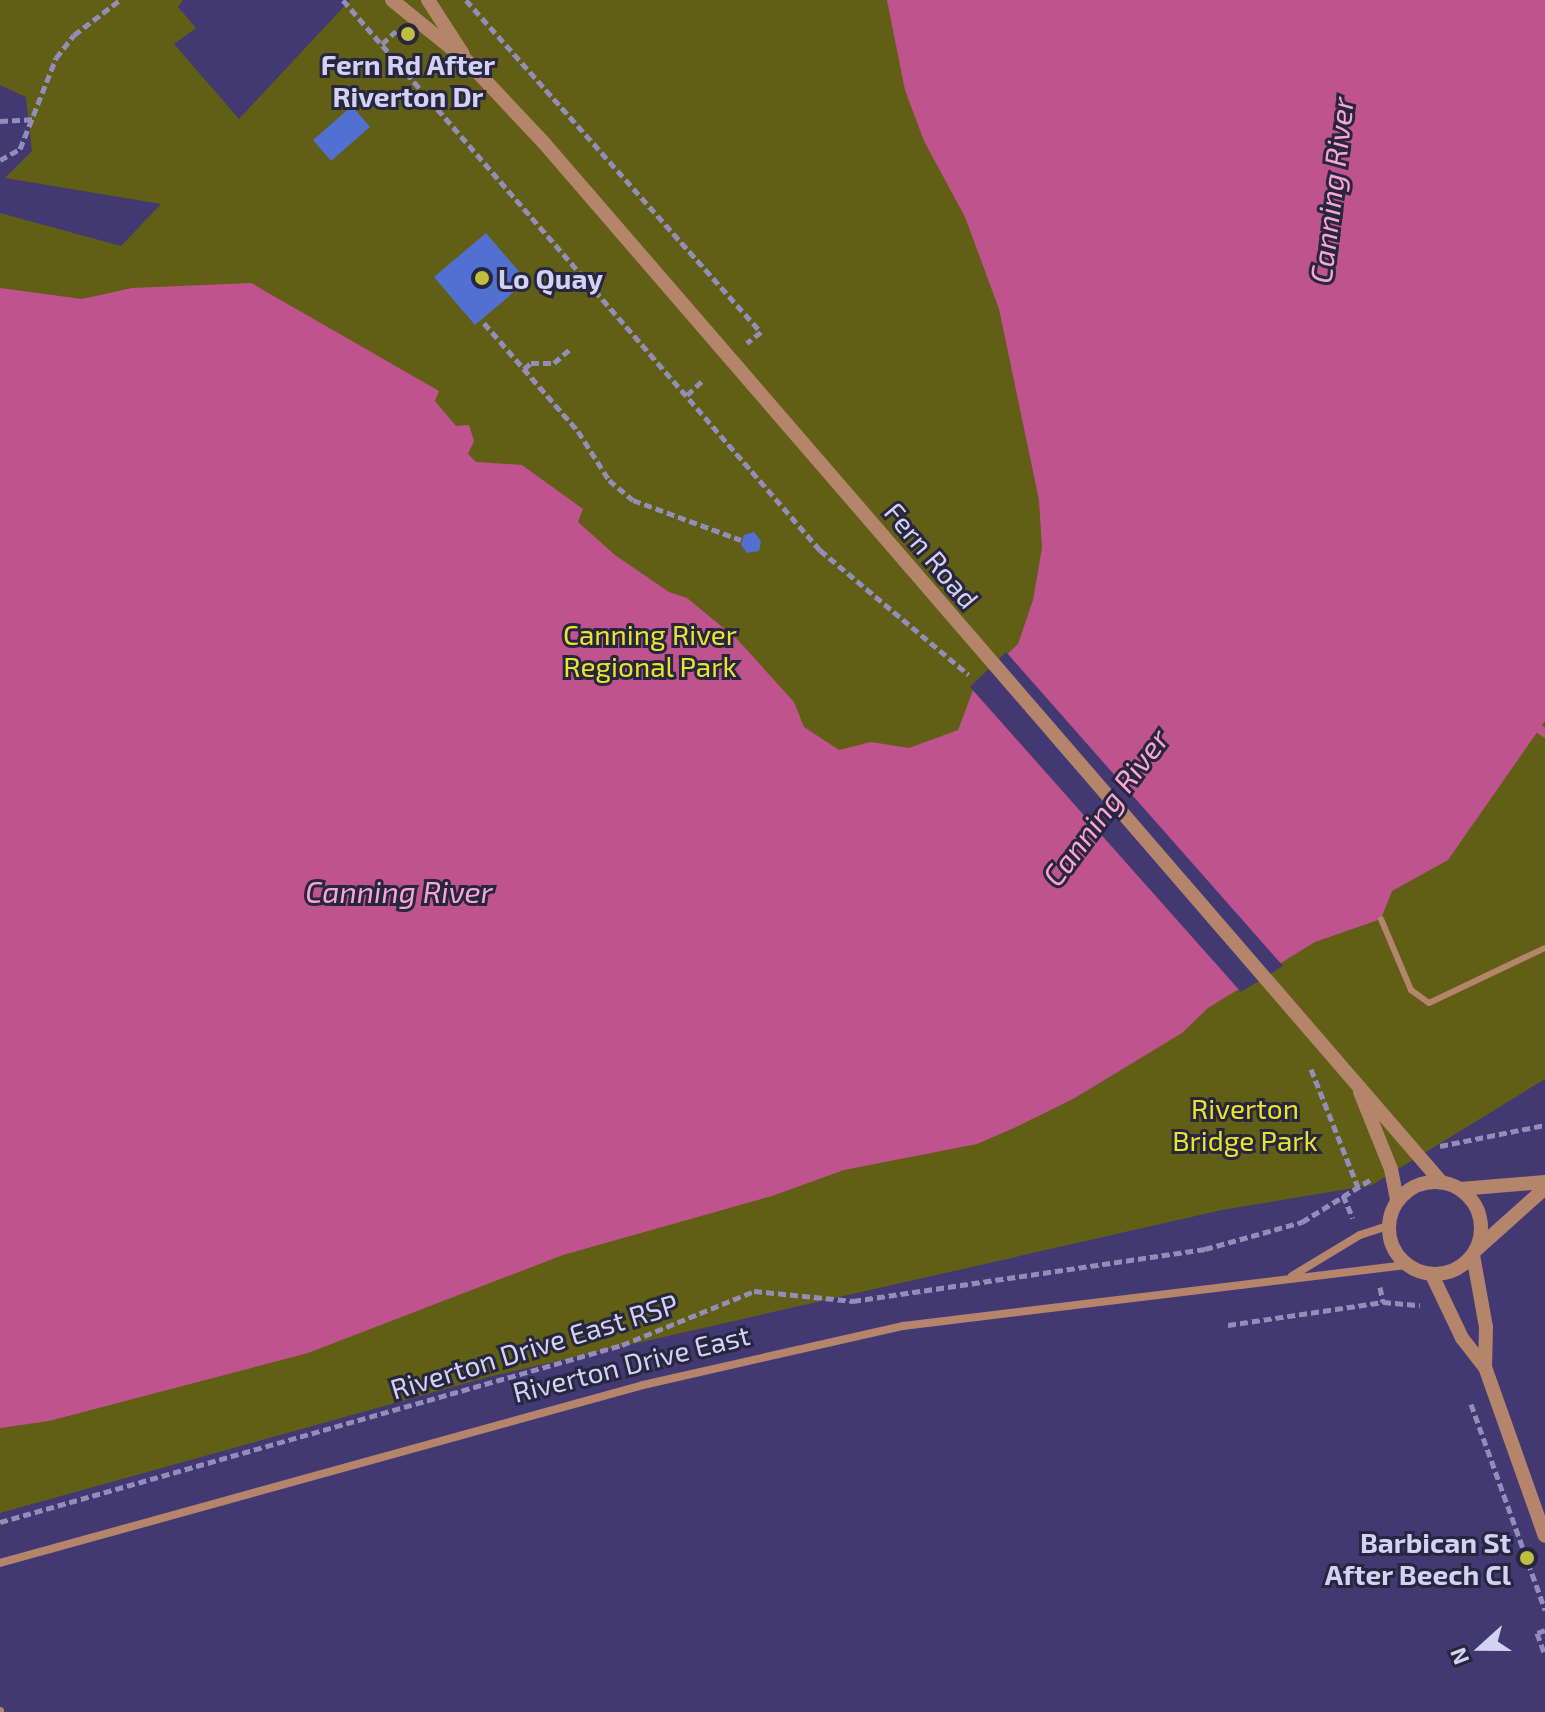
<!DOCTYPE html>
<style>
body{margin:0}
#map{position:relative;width:1545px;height:1712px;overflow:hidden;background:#423972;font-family:"Exo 2",sans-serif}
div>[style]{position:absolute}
.green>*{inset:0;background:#605f15}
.water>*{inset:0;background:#be538e}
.pier>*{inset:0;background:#423972}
.stream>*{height:9px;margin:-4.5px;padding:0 4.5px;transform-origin:4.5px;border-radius:4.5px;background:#be538e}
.building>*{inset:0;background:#5270d2}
.path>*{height:5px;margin-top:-2.5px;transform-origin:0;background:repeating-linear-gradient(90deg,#928db9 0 8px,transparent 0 12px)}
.service>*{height:6px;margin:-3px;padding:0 3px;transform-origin:3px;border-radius:3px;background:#b4846b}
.minor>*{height:8px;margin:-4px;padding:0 4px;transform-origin:4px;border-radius:4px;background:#b4846b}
.tertiary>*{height:14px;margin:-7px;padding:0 7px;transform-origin:7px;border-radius:7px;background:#b4846b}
.tertiary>.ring{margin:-7px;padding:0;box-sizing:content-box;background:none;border:14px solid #b4846b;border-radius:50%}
.dots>*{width:22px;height:22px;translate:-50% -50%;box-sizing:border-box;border:4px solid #28253f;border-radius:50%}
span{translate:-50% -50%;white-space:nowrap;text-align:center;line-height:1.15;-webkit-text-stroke:6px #28253f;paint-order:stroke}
.poi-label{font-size:28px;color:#d4d2f4;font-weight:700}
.left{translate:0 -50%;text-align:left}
.right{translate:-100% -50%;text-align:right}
.street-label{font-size:28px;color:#d4d2f4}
.park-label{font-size:28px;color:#e9e52e}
.water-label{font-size:30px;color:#f9a6d0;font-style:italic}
.north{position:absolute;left:1441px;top:1608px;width:80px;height:80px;-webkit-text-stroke:6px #28253f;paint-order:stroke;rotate:249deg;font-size:22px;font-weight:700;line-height:32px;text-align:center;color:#d4d2f4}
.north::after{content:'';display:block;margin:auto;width:28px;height:36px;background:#d4d2f4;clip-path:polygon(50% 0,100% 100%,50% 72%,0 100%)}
</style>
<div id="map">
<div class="green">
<div style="clip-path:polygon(0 0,183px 0,178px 7px,196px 28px,174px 44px,239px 119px,350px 0,1545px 0,1545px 1079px,1372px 1185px,1222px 1210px,492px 1376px,0 1513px,0 213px,121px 246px,161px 204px,5px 178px,32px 151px,26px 97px,0 85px)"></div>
</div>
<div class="water">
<div style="clip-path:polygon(887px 0,1545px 0,1545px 721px,1448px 860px,1392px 891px,1381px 919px,1315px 942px,1208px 1008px,1182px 1033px,1073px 1099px,1014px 1128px,977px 1144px,844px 1170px,772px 1196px,563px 1255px,308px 1353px,49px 1421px,0 1428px,0 288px,82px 299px,132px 288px,251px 283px,439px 391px,435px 401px,456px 426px,469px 425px,474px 441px,468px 454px,476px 462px,522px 465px,583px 509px,578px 522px,615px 555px,669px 592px,687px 598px,737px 639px,794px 702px,804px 727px,839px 750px,871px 742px,909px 748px,958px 730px,975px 685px,1018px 644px,1033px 600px,1042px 548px,1039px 500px,999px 309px,965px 217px,924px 141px,905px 90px)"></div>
</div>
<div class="pier">
<div style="clip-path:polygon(1006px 652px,1283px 966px,1241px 992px,970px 687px)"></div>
</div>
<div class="stream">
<div style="left:1537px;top:727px;width:10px;rotate:37deg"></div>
</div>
<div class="building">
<div style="clip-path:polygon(352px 106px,370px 127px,331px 161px,313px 140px)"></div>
<div style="clip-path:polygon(486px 233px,527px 281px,475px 325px,434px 277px)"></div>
<div style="clip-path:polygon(754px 532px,761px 541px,759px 551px,747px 553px,741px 545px,744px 535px)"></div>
</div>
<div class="path">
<div style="left:343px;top:0;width:728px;rotate:49.07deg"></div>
<div style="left:820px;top:550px;width:194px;rotate:40deg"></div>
<div style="left:466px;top:0;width:444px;rotate:48.4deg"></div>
<div style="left:761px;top:332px;width:18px;rotate:142deg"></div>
<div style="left:382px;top:44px;width:19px;rotate:-43deg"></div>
<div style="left:0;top:121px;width:33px;rotate:-3deg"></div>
<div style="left:0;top:160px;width:23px;rotate:-29deg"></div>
<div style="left:20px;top:149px;width:98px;rotate:-68.4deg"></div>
<div style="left:56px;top:58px;width:29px;rotate:-52deg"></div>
<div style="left:74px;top:35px;width:58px;rotate:-37.3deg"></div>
<div style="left:484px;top:323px;width:143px;rotate:49deg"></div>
<div style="left:578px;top:431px;width:58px;rotate:57.7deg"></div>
<div style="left:609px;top:480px;width:31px;rotate:40deg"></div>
<div style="left:633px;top:500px;width:115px;rotate:20.3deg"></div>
<div style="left:524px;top:369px;width:9px;rotate:-41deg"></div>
<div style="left:531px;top:363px;width:23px"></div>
<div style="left:554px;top:363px;width:21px;rotate:-41deg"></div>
<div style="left:687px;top:395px;width:21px;rotate:-43deg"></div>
<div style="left:1311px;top:1069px;width:127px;rotate:68.3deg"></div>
<div style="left:1440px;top:1146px;width:107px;rotate:-11.3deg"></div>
<div style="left:1343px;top:1195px;width:25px;rotate:67deg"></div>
<div style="left:1380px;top:1287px;width:15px;rotate:79deg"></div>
<div style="left:1383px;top:1302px;width:37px;rotate:5deg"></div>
<div style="left:1228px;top:1325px;width:157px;rotate:-8.4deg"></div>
<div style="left:1471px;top:1404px;width:219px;rotate:70.2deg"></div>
<div style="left:0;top:1522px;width:647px;rotate:-15.88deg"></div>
<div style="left:622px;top:1345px;width:143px;rotate:-22.2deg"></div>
<div style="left:754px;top:1291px;width:100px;rotate:5.8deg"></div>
<div style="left:853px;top:1301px;width:356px;rotate:-8.4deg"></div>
<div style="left:1205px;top:1249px;width:101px;rotate:-15.6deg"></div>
<div style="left:1302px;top:1222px;width:80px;rotate:-31.7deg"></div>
<div style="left:1545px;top:1630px;width:9px;rotate:159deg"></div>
<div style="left:1537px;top:1633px;width:23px;rotate:70deg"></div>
</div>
<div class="service">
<div style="left:1381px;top:919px;width:77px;rotate:67.1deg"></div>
<div style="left:1411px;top:990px;width:22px;rotate:36deg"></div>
<div style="left:1429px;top:1003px;width:128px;rotate:-25.4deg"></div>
</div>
<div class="minor">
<div style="left:1292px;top:1276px;width:79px;rotate:-31.1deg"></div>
<div style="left:1360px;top:1235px;width:29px;rotate:-18deg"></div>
<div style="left:0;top:1563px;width:667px;rotate:-15.47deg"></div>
<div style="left:643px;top:1385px;width:267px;rotate:-12.8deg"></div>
<div style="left:903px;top:1326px;width:507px;rotate:-6.91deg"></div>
<div style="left:0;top:1711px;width:1px;rotate:90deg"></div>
</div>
<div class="tertiary">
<div style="left:392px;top:0;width:97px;rotate:39.1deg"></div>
<div style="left:467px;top:61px;width:112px;rotate:46.8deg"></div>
<div style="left:544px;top:143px;width:1373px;rotate:49.19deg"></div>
<div style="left:428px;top:0;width:64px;rotate:57.1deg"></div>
<div style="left:1360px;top:1092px;width:83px;rotate:68.1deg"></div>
<div style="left:1391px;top:1169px;width:32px;rotate:79deg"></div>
<div class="ring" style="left:1389px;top:1182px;width:78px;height:78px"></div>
<div style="left:1460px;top:1189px;width:85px;rotate:-4.7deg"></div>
<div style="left:1477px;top:1249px;width:91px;rotate:-41.9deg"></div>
<div style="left:1473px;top:1255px;width:73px;rotate:79.8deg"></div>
<div style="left:1486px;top:1327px;width:40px;rotate:91.4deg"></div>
<div style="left:1432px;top:1275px;width:70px;rotate:64.5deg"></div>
<div style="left:1462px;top:1338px;width:37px;rotate:52deg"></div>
<div style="left:1485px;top:1367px;width:179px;rotate:70.5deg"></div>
</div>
<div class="dots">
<div style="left:408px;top:34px;background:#c0be40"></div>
<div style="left:482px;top:278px;background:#c0be40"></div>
<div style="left:1527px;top:1558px;background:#c0be40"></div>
</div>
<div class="poi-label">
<span style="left:408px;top:80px">Fern Rd After<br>Riverton Dr</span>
<span class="left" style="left:498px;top:278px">Lo Quay</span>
<span class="right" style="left:1511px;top:1558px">Barbican St<br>After Beech Cl</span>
</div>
<div class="street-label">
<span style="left:932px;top:555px;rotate:50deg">Fern Road</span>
<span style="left:534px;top:1346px;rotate:-17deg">Riverton Drive East RSP</span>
<span style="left:631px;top:1363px;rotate:-14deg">Riverton Drive East</span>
</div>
<div class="park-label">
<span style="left:650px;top:650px">Canning River<br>Regional Park</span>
<span style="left:1245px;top:1124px">Riverton<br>Bridge Park</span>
</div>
<div class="water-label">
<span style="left:1331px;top:190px;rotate:-83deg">Canning River</span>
<span style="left:1105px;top:807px;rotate:-53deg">Canning River</span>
<span style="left:399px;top:891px">Canning River</span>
</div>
<div class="north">N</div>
</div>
